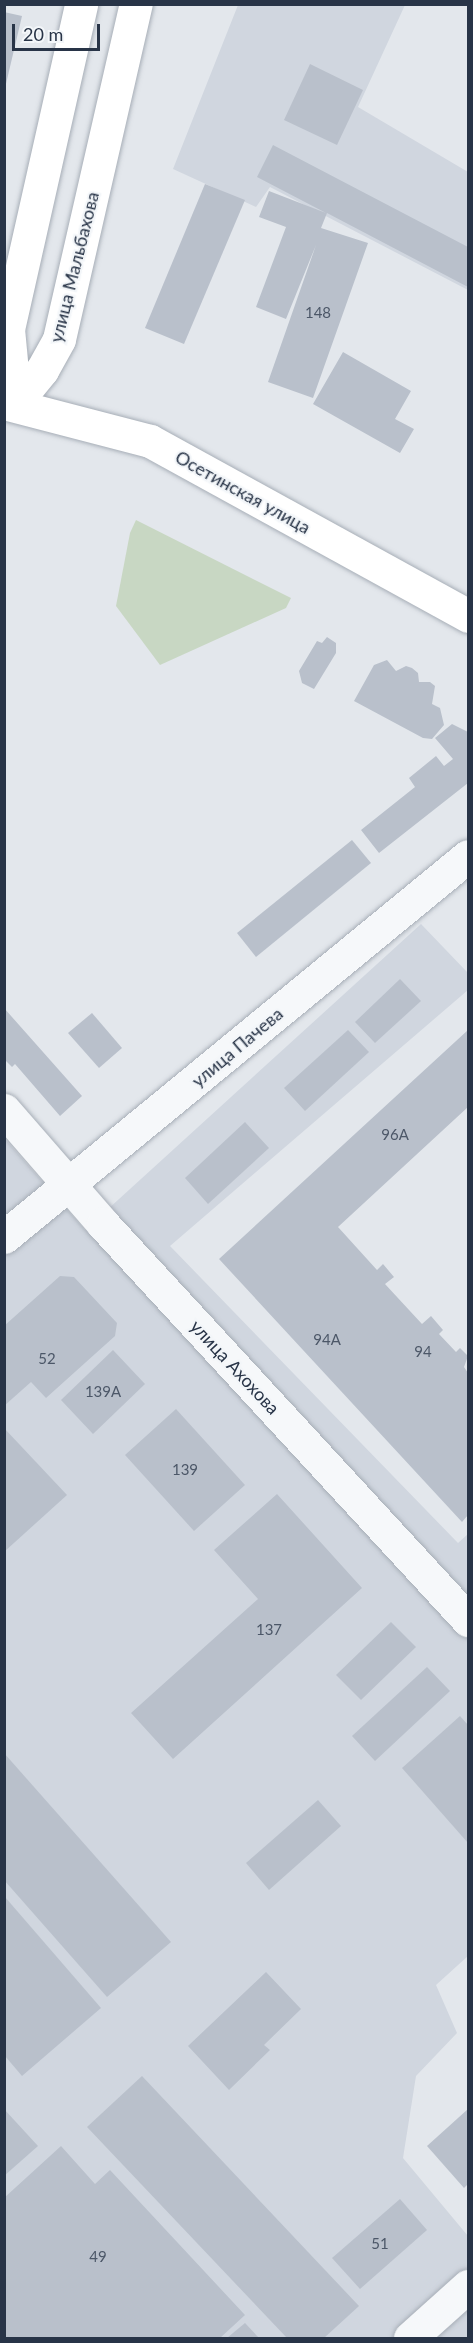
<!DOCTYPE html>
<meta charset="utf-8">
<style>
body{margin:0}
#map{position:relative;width:473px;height:2343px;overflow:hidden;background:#e3e7ec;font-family:Lato,sans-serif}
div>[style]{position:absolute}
.built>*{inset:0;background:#d0d6df}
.green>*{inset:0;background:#c8d7c3}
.building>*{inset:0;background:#b9c0cb}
.roads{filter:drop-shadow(0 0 2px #a7aeb7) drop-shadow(0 0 2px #a7aeb7)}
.minor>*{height:33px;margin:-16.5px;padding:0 16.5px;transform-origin:16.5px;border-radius:16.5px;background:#f6f8fa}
.major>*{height:33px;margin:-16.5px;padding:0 16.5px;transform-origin:16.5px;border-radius:16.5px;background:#fff}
span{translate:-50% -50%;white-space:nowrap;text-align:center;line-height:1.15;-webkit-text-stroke:4.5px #f3f6f9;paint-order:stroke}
.number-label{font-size:15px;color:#4c5768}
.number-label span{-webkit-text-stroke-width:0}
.street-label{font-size:18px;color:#283447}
.frame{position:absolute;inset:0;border:6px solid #283447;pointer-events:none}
.scale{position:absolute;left:12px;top:24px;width:88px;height:27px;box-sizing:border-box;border:3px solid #283447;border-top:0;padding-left:8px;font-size:18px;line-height:21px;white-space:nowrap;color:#283447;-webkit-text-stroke:4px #f3f6f9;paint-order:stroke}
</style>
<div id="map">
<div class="built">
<div style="clip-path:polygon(238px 5px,405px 5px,358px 107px,468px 172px,468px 290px,270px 187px,256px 207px,173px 169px)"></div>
<div style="clip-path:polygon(421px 924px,468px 973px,468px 990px,170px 1246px,458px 1543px,468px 1534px,468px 1956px,436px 1985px,457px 2033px,416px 2076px,403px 2158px,468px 2236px,468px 2338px,5px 2338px,4px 1138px,85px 1230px)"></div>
</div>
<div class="green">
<div style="clip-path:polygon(136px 520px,291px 598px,286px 608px,160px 665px,116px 606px,130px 533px)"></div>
</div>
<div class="building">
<div style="clip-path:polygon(4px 12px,22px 16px,5px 88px,4px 88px)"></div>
<div style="clip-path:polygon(310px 64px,363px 90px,337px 145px,284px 120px)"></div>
<div style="clip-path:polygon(273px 145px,468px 247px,468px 287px,327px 213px,321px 228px,368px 243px,313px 398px,268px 382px,316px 245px,286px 319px,256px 307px,286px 227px,259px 217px,269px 191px,326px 213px,257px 177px)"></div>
<div style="clip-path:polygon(205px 184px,245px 200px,184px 344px,145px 328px)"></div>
<div style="clip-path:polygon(343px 352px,411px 391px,395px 419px,414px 429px,400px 453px,313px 404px)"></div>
<div style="clip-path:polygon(327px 637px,336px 643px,336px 653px,314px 689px,302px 683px,299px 671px,317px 641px,322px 643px)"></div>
<div style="clip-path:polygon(387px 660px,396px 671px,406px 666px,412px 668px,418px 673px,419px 682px,430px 682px,435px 686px,432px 704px,440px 708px,444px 725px,432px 739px,423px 738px,354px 701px,374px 665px)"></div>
<div style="clip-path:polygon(452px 724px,468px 732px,468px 783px,379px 853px,361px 830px,415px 787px,409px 778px,436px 756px,444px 766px,453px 759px,435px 738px)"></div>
<div style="clip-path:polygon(352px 840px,371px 863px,256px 957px,237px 933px)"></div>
<div style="clip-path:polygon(400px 979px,421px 1001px,375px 1043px,355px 1022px)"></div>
<div style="clip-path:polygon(4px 1008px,82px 1096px,60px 1116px,15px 1064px,12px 1067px,4px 1059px)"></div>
<div style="clip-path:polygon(92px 1013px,122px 1048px,99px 1068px,68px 1033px)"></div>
<div style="clip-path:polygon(348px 1030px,369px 1052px,305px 1111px,284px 1088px)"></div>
<div style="clip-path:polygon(468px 1030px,468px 1107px,338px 1227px,377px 1270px,383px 1264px,394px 1277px,385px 1284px,422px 1324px,431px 1316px,443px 1330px,439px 1334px,456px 1352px,460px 1348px,468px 1356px,464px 1367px,468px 1373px,468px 1515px,462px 1522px,219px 1259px)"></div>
<div style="clip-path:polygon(245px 1122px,269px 1148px,208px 1204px,185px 1178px)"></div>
<div style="clip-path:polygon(60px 1276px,74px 1277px,117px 1323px,115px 1336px,46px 1398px,31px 1382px,4px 1406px,4px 1326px)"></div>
<div style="clip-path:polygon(113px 1350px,145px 1384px,93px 1434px,61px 1400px)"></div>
<div style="clip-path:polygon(176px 1409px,245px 1485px,194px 1531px,125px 1455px)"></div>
<div style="clip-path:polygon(4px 1428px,67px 1495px,4px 1552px)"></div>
<div style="clip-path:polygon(277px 1494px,362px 1588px,173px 1759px,131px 1713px,258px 1599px,214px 1550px)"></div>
<div style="clip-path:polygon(391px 1622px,416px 1647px,361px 1700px,336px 1675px)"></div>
<div style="clip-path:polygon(427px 1667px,450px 1691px,375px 1761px,352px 1736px)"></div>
<div style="clip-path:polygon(460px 1716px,468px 1725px,468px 1843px,402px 1768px)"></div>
<div style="clip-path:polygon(4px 1753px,171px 1942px,107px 1997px,4px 1880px)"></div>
<div style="clip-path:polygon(318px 1800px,341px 1826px,269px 1890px,246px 1863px)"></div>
<div style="clip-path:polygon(5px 1897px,101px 2008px,22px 2076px,5px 2056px)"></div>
<div style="clip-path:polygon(266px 1972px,301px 2009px,264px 2045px,270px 2050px,229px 2090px,188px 2046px)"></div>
<div style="clip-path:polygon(142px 2076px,359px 2306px,324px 2338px,287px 2338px,87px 2127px)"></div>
<div style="clip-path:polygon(4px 2109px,38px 2146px,4px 2176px)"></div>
<div style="clip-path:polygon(468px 2109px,468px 2184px,464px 2188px,427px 2146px)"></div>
<div style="clip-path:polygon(61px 2146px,95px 2184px,110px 2170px,245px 2315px,220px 2338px,4px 2338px,4px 2198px)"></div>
<div style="clip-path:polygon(400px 2199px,427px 2230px,360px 2289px,332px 2258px)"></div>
<div style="clip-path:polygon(245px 2323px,259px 2338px,227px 2338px)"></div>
</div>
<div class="roads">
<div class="minor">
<div style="left:4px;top:1110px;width:151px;rotate:49deg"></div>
<div style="left:103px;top:1224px;width:539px;rotate:47.33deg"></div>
<div style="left:4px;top:1237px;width:600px;rotate:-39.39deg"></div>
<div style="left:410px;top:2338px;width:78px;rotate:-41.9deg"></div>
</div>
<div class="major">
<div style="left:4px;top:403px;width:151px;rotate:14.6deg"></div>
<div style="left:150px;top:441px;width:363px;rotate:28.8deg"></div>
<div style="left:15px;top:403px;width:43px;rotate:-50.7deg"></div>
<div style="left:42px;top:370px;width:35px;rotate:-61deg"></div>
<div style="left:59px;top:339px;width:344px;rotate:-77.1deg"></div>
<div style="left:15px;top:403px;width:74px;rotate:-95.4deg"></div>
<div style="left:8px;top:329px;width:333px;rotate:-77.3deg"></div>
</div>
</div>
<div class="number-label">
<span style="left:318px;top:313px">148</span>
<span style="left:395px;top:1135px">96А</span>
<span style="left:327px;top:1340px">94А</span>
<span style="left:423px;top:1352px">94</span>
<span style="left:47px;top:1359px">52</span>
<span style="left:103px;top:1392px">139А</span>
<span style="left:185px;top:1470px">139</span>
<span style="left:269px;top:1630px">137</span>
<span style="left:380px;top:2244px">51</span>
<span style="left:98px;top:2257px">49</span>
</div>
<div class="street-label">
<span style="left:74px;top:267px;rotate:-76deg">улица Мальбахова</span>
<span style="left:243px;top:492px;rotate:29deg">Осетинская улица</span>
<span style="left:237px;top:1047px;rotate:-40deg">улица Пачева</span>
<span style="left:235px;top:1367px;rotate:47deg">улица Ахохова</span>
</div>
<div class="frame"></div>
<div class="scale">20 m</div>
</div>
